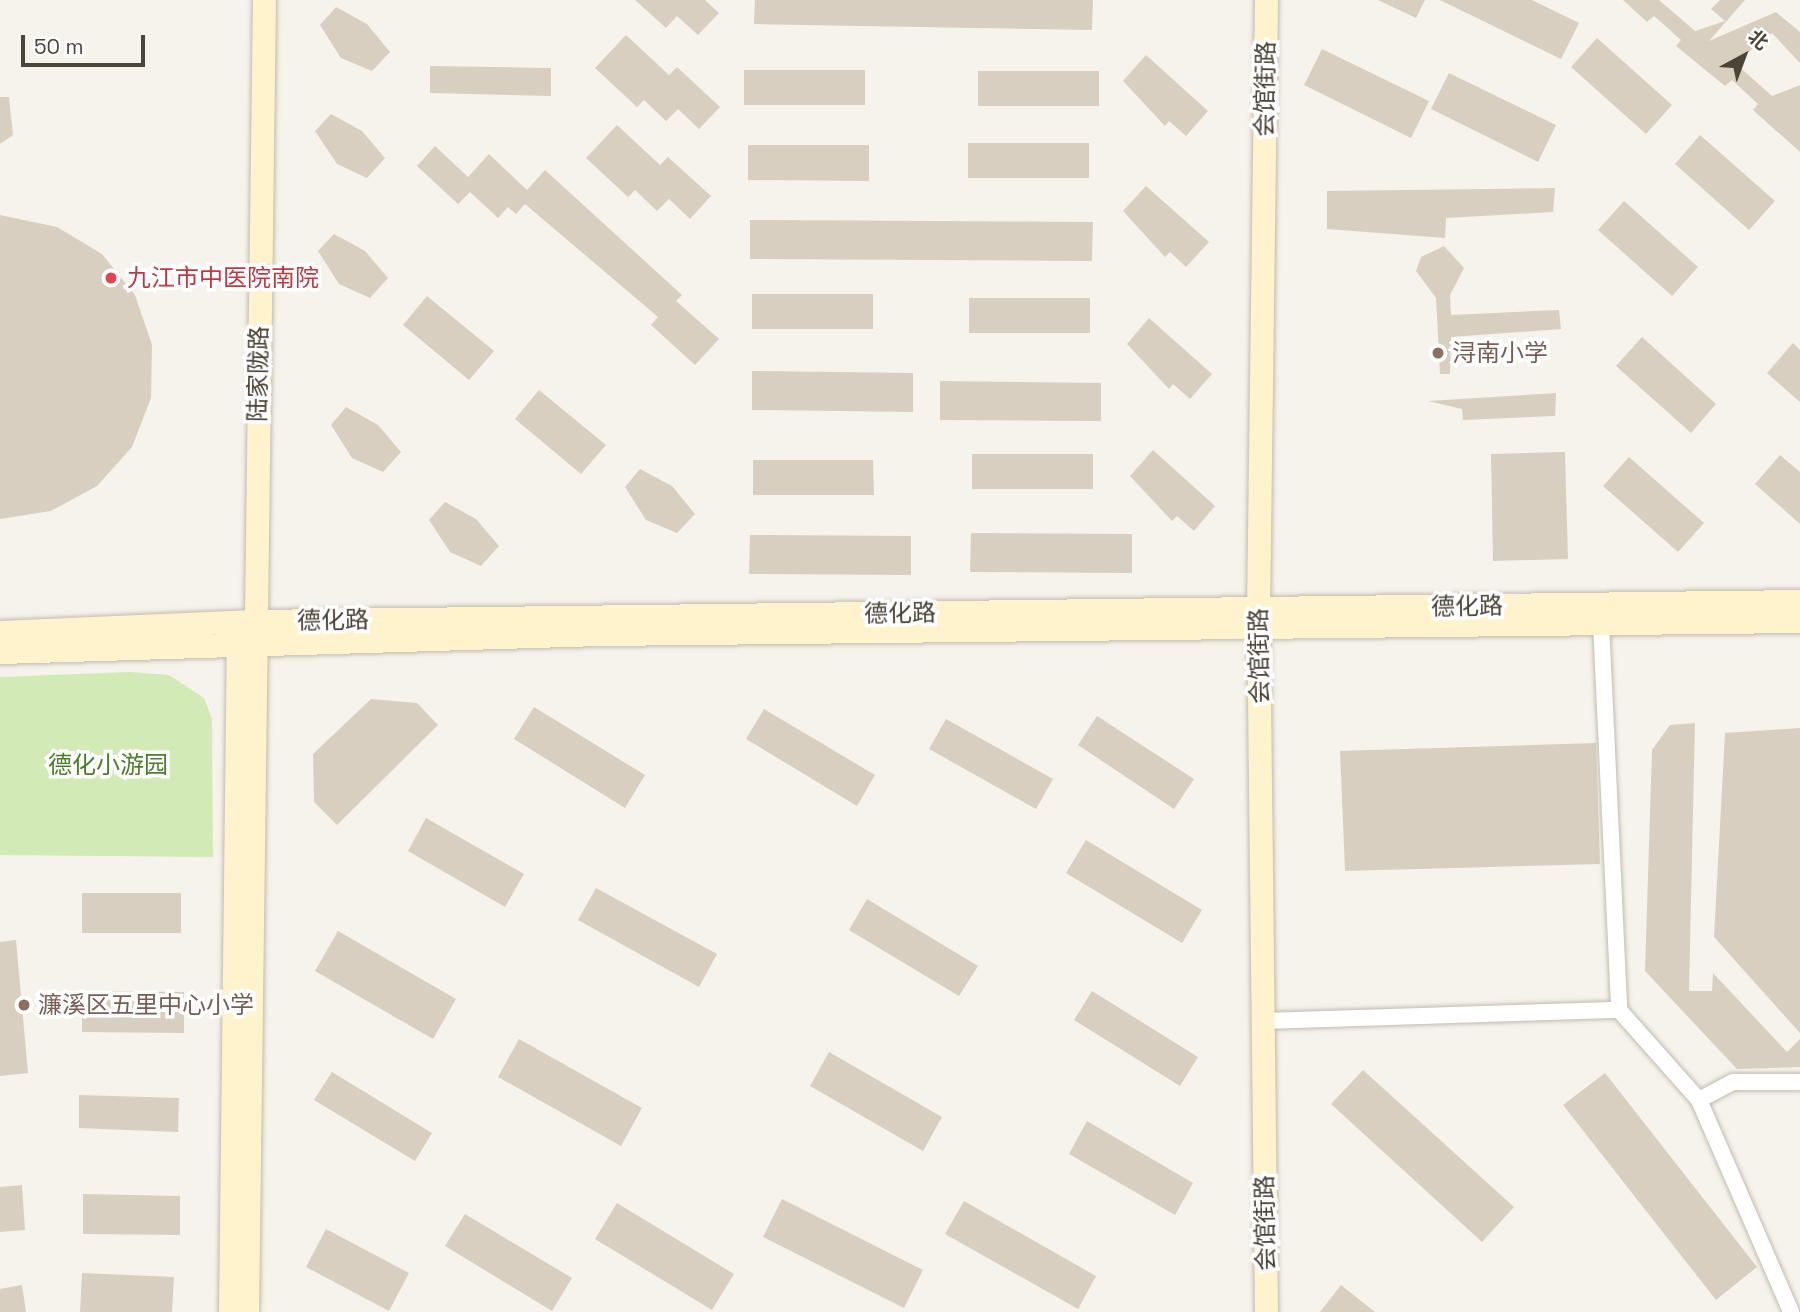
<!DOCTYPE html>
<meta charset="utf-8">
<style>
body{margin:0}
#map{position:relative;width:1800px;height:1312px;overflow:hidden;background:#f6f3ec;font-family:"Space Grotesk","Noto Sans SC",sans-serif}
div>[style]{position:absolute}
.green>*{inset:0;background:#d2eab5}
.building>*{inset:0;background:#d8cfc1}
.roads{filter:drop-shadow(0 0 2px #c2bbae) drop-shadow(0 0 2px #c2bbae)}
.street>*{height:16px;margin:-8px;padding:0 8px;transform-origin:8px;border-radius:8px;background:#fff}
.secondary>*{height:23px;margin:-11.5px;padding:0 11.5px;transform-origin:11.5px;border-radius:11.5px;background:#fff3cd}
.dots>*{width:19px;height:19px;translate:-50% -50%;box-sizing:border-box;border:4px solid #fff;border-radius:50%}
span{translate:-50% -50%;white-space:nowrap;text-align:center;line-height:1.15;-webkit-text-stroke:7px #fff;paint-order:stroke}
.street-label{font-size:24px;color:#4b4439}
.health-label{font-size:24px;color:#be3a42}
.left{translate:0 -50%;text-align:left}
.education-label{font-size:24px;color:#785e54}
.park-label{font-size:24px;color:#4a7f2a}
.north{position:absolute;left:1709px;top:21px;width:70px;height:70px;-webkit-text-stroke:5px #fff;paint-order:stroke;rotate:41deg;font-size:19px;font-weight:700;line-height:28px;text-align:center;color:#4b4439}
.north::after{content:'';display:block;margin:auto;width:24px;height:32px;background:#4b4439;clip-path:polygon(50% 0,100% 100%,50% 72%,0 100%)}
.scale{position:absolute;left:21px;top:35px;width:124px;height:32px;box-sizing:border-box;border:4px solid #4b4439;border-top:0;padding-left:9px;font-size:21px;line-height:24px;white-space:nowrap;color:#4b4439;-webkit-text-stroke:5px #fff;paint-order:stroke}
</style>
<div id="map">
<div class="green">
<div style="clip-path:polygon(130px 672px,169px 675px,204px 698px,212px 719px,213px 857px,0 855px,0 677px)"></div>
</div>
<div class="building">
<div style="clip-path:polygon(635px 0,705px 0,719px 13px,698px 35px,677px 16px,666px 28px)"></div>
<div style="clip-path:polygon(755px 0,1093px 0,1092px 30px,754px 24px)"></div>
<div style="clip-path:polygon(1378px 0,1425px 0,1416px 18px)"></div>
<div style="clip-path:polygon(1440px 0,1532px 0,1579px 23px,1561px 59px)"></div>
<div style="clip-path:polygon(1623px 0,1659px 0,1695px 31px,1725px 21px,1711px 9px,1720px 0,1745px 0,1709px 41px,1776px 12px,1800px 32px,1800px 63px,1772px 33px,1735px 63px,1772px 96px,1800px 85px,1800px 152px,1753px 110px,1758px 104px,1732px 80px,1725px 86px,1676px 46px,1681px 40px,1654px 16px,1647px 22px)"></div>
<div style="clip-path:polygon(336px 7px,367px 24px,390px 52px,372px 71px,341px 58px,320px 25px)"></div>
<div style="clip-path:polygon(626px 35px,669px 75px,677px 67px,720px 107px,699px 129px,678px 109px,666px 121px,644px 100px,637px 107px,595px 68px)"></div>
<div style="clip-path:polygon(1597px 38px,1672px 105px,1646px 134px,1571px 67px)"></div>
<div style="clip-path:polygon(1322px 49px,1429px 101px,1411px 138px,1304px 85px)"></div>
<div style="clip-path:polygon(1146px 55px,1208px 111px,1186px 136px,1169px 121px,1165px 126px,1123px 81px)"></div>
<div style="clip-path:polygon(430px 66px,551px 68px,551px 96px,430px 93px)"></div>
<div style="clip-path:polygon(744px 70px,865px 70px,865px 105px,744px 105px)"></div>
<div style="clip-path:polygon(978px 71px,1099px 71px,1099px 106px,978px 106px)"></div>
<div style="clip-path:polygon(1449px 73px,1556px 125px,1538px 162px,1431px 109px)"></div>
<div style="clip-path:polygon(0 97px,9px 97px,13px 135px,0 144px)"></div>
<div style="clip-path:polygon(331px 114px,362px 131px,385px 158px,367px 178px,337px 164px,315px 131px)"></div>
<div style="clip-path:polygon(617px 125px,660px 165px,668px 157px,711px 196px,690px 219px,669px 199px,657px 211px,635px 190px,628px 197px,586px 158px)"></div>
<div style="clip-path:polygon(1700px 135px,1775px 201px,1749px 230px,1675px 164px)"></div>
<div style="clip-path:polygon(968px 143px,1089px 143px,1089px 178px,968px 178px)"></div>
<div style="clip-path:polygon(748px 145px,869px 145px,869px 181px,748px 180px)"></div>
<div style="clip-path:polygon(435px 146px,468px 177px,489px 154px,527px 190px,545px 170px,682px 295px,676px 301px,719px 339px,695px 365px,651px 325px,658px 317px,525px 204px,516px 214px,508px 207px,498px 218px,470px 192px,458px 204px,417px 166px)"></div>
<div style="clip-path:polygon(1146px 186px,1209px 242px,1186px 267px,1170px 252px,1165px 257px,1123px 211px)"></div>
<div style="clip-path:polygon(1555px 188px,1553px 212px,1446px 218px,1445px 238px,1327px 229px,1327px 191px)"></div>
<div style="clip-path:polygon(1624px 201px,1698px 267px,1672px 296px,1598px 230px)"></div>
<div style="clip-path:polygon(0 215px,57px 227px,102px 254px,135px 295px,152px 345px,151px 398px,132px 447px,97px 486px,51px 511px,0 519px)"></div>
<div style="clip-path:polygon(750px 220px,1093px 222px,1092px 261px,750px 259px)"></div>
<div style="clip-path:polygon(334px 234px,365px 251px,388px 278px,370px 298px,339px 284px,318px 251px)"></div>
<div style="clip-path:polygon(1444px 246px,1464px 268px,1450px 295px,1451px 315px,1559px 310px,1561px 329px,1451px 337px,1450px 374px,1440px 374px,1436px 298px,1416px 271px,1421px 257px)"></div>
<div style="clip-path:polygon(752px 294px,873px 294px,873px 329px,752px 329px)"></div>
<div style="clip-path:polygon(427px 296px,494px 351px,469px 380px,403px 325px)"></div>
<div style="clip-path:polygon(969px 298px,1090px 298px,1090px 333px,969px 333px)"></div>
<div style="clip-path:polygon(1149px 318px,1212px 374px,1190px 399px,1173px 384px,1169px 389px,1127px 344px)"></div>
<div style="clip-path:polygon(1642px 337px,1716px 404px,1691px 433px,1616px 366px)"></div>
<div style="clip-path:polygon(1793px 343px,1800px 350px,1800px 402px,1767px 373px)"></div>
<div style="clip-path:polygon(752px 371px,913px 373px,913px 412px,752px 410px)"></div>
<div style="clip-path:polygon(940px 381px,1101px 383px,1101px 421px,940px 420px)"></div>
<div style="clip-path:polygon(539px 390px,606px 445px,581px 474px,515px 419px)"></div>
<div style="clip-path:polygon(1556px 393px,1555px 416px,1463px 420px,1462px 409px,1428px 401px)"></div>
<div style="clip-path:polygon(346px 407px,378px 425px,401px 452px,383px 472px,352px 458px,331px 425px)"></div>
<div style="clip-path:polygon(1153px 450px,1215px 506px,1194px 531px,1177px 516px,1172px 521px,1130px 476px)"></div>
<div style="clip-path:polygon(1565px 452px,1568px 559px,1493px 561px,1491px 454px)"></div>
<div style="clip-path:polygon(972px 454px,1093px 454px,1093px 489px,972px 489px)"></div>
<div style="clip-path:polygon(1780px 455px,1800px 472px,1800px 524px,1755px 484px)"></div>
<div style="clip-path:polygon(1629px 457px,1704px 523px,1678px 552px,1603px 486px)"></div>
<div style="clip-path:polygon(753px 460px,873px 460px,874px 495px,753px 495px)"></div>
<div style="clip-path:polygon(640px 469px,672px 486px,695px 514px,677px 533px,646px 520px,625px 487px)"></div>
<div style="clip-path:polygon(445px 502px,476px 519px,499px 546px,481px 566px,450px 552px,429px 520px)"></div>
<div style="clip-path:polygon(971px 533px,1132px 534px,1132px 573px,970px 572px)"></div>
<div style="clip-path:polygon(750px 535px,911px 536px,911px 575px,749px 574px)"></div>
<div style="clip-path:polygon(371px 699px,417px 703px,438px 725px,337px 825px,314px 802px,313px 754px)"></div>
<div style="clip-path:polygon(534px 707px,645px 775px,625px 808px,514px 739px)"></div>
<div style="clip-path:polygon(764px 709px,875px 775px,857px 806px,746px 739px)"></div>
<div style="clip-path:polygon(1097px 716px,1194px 779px,1174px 809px,1078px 745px)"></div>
<div style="clip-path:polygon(946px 719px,1053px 779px,1036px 809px,929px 749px)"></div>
<div style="clip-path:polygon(1695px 723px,1689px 991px,1712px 991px,1713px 973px,1787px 1052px,1800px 1039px,1800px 1067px,1737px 1069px,1645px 971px,1652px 750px,1670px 725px)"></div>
<div style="clip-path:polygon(1800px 728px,1800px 1033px,1714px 937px,1725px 733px)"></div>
<div style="clip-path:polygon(1596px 743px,1600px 864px,1345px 871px,1340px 751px)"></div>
<div style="clip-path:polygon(426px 818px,524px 874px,505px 907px,408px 851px)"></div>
<div style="clip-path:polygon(1086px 840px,1202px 910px,1182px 943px,1066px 873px)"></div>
<div style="clip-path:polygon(596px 888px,717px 954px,699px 987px,578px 920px)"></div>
<div style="clip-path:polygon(82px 893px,181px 893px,181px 933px,82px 933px)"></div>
<div style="clip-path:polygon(867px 899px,978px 966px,959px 996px,849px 930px)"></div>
<div style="clip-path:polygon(338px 931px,456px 999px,433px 1039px,315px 971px)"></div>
<div style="clip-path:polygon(16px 940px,28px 1073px,0 1076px,0 942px)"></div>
<div style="clip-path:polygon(82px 991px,184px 992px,184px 1033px,82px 1032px)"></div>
<div style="clip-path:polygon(1092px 991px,1198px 1057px,1180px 1086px,1074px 1020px)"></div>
<div style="clip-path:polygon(519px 1039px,642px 1108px,621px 1146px,498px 1077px)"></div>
<div style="clip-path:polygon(829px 1052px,942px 1117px,923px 1151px,810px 1086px)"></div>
<div style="clip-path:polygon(1363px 1070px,1514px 1207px,1482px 1242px,1331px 1104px)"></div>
<div style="clip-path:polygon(332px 1072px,432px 1133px,415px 1161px,314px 1100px)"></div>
<div style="clip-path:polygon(1605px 1073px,1757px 1267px,1716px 1300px,1563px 1105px)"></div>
<div style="clip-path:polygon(79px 1095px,179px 1098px,178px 1132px,79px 1128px)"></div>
<div style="clip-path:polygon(1087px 1121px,1193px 1183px,1175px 1215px,1069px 1154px)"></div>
<div style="clip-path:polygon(22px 1185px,25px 1230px,0 1232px,0 1187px)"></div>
<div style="clip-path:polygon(83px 1194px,180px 1196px,180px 1235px,83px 1234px)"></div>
<div style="clip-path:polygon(782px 1199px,923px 1270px,904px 1308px,763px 1237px)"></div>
<div style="clip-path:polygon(964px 1201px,1096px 1276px,1078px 1309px,945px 1234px)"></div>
<div style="clip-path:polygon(617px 1203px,734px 1274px,712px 1310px,595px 1239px)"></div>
<div style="clip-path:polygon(465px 1214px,572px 1278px,552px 1311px,445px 1246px)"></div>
<div style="clip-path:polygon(326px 1229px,409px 1273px,389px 1311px,306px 1267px)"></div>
<div style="clip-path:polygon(82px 1273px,174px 1277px,172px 1312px,80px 1312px)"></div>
<div style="clip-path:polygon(22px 1285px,26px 1312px,0 1312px,0 1289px)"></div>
<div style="clip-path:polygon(1341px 1285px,1375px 1312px,1320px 1312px)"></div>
</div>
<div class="roads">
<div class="street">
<div style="left:1601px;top:623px;width:387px;rotate:87.3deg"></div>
<div style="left:1619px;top:1010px;width:120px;rotate:48.4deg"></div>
<div style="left:1699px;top:1100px;width:231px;rotate:66.5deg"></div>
<div style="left:1263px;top:1021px;width:356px;rotate:-1.8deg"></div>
<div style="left:1699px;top:1100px;width:38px;rotate:-28deg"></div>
<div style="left:1733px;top:1082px;width:67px"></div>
</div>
<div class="secondary">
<div style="left:1266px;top:0;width:608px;rotate:90.75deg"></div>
<div style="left:1258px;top:608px;width:704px;rotate:89.35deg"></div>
<div style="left:0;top:632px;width:254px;rotate:-2.5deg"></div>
<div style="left:254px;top:621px;width:1546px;rotate:-0.74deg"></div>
<div style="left:0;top:652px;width:600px;rotate:-1.72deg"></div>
<div style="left:600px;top:634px;width:1200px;rotate:-0.62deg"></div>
<div style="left:230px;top:1312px;width:681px;rotate:-89.33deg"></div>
<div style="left:247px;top:1312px;width:1312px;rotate:-89.26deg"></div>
</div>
</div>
<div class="dots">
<div style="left:111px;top:278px;background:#e0444e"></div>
<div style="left:1438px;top:353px;background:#8d6e63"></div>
<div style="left:24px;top:1005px;background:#8d6e63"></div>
</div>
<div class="street-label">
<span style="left:1265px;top:89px;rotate:-89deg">会馆街路</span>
<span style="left:258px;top:374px;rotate:-89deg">陆家陇路</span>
<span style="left:1467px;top:606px;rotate:-1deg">德化路</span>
<span style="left:900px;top:613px;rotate:-1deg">德化路</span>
<span style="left:333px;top:620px;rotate:-1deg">德化路</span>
<span style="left:1259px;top:656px;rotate:-91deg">会馆街路</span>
<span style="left:1265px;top:1223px;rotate:-91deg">会馆街路</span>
</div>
<div class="health-label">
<span class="left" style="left:127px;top:278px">九江市中医院南院</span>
</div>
<div class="education-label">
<span class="left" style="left:1452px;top:353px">浔南小学</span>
<span class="left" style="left:38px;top:1005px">濂溪区五里中心小学</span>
</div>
<div class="park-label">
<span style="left:108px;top:765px">德化小游园</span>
</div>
<div class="north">北</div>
<div class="scale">50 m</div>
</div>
